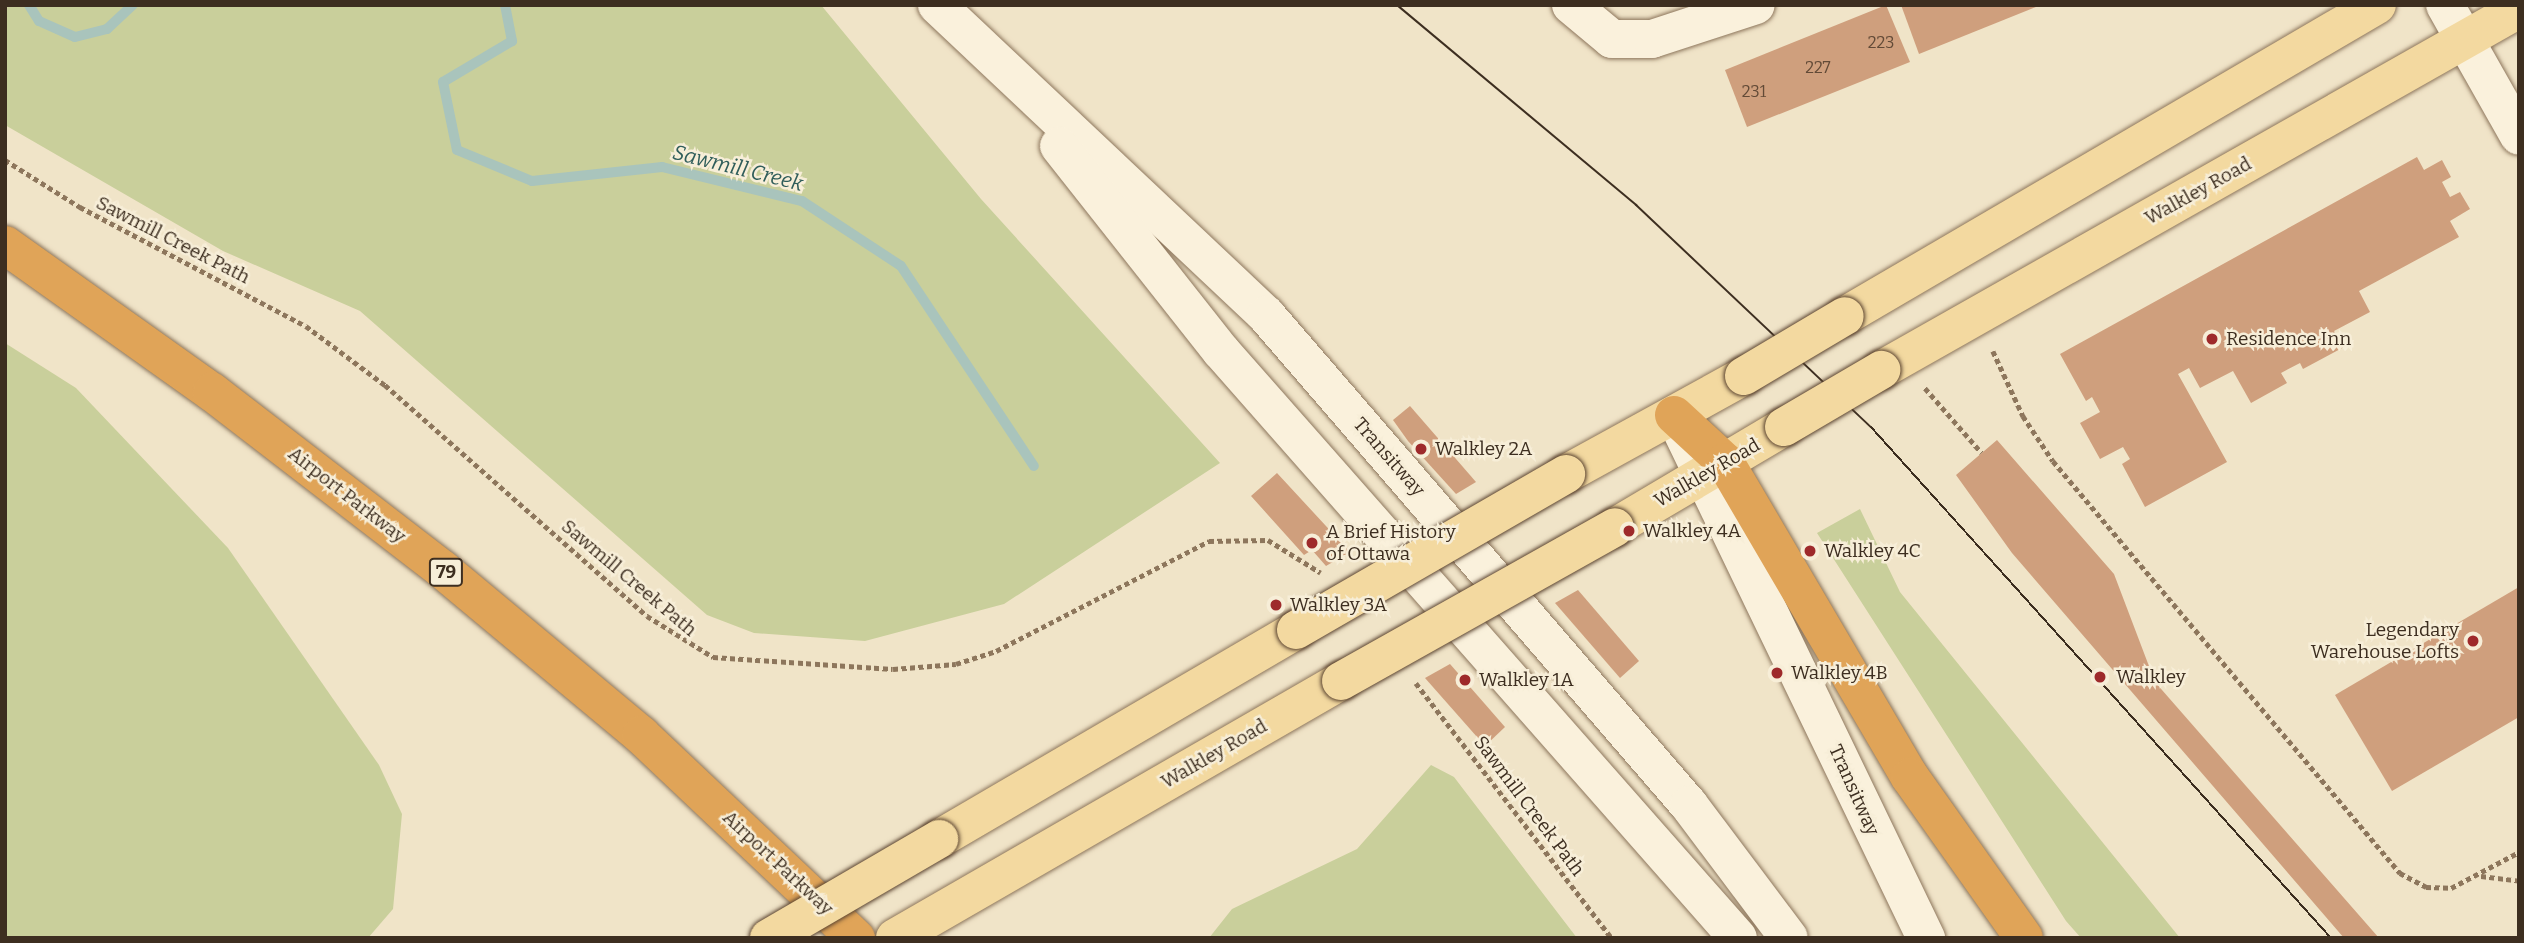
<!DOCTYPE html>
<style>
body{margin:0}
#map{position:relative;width:2524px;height:943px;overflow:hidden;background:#f0e4c8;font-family:Bitter,serif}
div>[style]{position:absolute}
.green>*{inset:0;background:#c9cf9b}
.stream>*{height:10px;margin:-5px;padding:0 5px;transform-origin:5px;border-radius:5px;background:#a9c4bc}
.building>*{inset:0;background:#cf9f7d}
.path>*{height:4.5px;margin-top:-2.25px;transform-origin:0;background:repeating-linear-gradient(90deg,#8d765c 0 5px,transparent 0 8.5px)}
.roads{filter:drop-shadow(0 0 2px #8d765c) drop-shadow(0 0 2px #8d765c)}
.minor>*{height:38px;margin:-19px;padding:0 19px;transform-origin:19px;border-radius:19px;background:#faf1dc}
.major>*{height:38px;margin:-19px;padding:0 19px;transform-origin:19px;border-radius:19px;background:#f3d9a0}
.highway>*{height:38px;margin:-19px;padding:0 19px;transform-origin:19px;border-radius:19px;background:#e0a458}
.tram>*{height:2px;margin:-1px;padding:0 1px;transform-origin:1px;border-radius:1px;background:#3d2e20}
.bridges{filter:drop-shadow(0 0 2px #5b4430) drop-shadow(0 0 2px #5b4430)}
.major-bridge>*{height:38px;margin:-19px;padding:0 19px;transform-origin:19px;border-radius:19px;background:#f3d9a0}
.dots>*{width:19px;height:19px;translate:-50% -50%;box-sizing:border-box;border:4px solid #f7eed8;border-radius:50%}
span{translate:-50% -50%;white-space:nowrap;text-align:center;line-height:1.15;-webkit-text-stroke:5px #f7eed8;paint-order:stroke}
.number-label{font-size:16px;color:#624a37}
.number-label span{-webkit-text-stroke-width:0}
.shield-label span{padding:2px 5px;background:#f7eed8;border:2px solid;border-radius:5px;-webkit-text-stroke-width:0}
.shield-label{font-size:18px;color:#3d2e20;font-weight:700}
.street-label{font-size:19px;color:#3d2e20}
.poi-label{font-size:19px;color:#3d2e20}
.left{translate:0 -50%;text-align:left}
.right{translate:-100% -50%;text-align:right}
.water-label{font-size:21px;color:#2f5d5a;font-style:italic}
.frame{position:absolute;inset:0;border:7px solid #3d2e20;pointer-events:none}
</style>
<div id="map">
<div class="green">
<div style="clip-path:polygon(5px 5px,821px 5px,981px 199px,1220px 463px,1004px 604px,865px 641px,754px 633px,707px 615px,360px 311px,223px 251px,5px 125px)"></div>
<div style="clip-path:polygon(5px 343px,76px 388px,228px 548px,379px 765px,402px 814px,393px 909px,368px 938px,5px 938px)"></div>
<div style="clip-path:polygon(1860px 509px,1900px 592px,2180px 938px,2081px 938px,2066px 921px,1817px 533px)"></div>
<div style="clip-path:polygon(1431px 765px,1454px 777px,1577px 938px,1209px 938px,1232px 909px,1357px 849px)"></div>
</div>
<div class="stream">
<div style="left:29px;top:5px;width:19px;rotate:58deg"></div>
<div style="left:39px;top:21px;width:39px;rotate:24deg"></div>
<div style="left:75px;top:37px;width:33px;rotate:-14deg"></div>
<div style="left:107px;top:29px;width:35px;rotate:-43deg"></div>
<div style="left:505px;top:5px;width:37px;rotate:79deg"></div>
<div style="left:512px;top:41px;width:80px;rotate:149.3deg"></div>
<div style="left:443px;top:82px;width:69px;rotate:78.4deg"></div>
<div style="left:457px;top:150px;width:81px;rotate:22.5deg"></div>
<div style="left:532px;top:181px;width:131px;rotate:-6.1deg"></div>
<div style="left:662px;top:167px;width:144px;rotate:13.7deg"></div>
<div style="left:802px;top:201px;width:118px;rotate:33.3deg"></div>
<div style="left:901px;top:266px;width:240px;rotate:56.4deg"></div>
</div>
<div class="building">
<div style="clip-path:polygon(1886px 5px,1910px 62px,1747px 127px,1725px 70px)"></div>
<div style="clip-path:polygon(1901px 5px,2041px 5px,1919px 54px)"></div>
<div style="clip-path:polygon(2417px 157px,2424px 170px,2442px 160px,2451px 177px,2442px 182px,2450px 197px,2460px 192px,2470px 209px,2450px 221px,2459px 237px,2359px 291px,2370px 312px,2334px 331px,2344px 347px,2303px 369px,2300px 363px,2281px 373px,2287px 383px,2251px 403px,2233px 371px,2200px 388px,2189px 368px,2178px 374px,2227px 462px,2145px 507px,2122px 464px,2130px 459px,2123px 447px,2100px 459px,2080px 423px,2100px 412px,2092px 397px,2086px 401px,2060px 354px)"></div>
<div style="clip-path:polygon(1410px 406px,1476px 482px,1456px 494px,1408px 441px,1393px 420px)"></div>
<div style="clip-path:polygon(1997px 440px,2114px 574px,2155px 682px,2379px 938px,2344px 938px,2012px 553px,1956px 475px)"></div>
<div style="clip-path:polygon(1277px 473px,1350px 552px,1326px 566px,1312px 550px,1304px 555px,1251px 496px)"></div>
<div style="clip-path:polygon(2519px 587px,2519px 717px,2392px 791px,2335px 695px)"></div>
<div style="clip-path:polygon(1578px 590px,1639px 661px,1620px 678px,1555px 603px)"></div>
<div style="clip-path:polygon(1450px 664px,1505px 727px,1485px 746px,1425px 678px)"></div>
</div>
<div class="path">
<div style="left:5px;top:160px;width:89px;rotate:32.1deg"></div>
<div style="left:80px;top:207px;width:255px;rotate:27.8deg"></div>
<div style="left:306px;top:326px;width:99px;rotate:36.8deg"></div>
<div style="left:385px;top:385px;width:349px;rotate:41.4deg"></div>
<div style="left:647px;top:616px;width:78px;rotate:31.8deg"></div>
<div style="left:713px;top:657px;width:180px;rotate:3.8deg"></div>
<div style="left:893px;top:669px;width:63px;rotate:-4.5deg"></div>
<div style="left:956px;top:664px;width:42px;rotate:-18deg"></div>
<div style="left:996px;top:651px;width:240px;rotate:-27.3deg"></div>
<div style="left:1209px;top:541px;width:59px;rotate:-1deg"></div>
<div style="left:1268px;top:540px;width:62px;rotate:31.9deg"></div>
<div style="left:1993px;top:351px;width:72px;rotate:65.2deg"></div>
<div style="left:2023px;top:416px;width:54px;rotate:56.3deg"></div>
<div style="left:2053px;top:461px;width:539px;rotate:49.89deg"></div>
<div style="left:2400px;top:873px;width:30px;rotate:28deg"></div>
<div style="left:2426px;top:887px;width:25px;rotate:2deg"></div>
<div style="left:2451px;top:888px;width:77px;rotate:-27.9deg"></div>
<div style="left:1925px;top:388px;width:86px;rotate:48.8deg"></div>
<div style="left:1416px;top:683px;width:322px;rotate:52.5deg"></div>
<div style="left:2481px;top:876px;width:38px;rotate:7deg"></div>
</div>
<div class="roads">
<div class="minor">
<div style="left:937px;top:5px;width:452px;rotate:43.3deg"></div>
<div style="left:1266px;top:315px;width:647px;rotate:49.2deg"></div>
<div style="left:1689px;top:805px;width:166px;rotate:53.1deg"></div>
<div style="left:1571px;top:5px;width:53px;rotate:39.7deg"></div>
<div style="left:1612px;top:39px;width:40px"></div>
<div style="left:1652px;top:39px;width:109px;rotate:-18.1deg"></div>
<div style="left:2445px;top:5px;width:150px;rotate:60.5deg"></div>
<div style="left:1059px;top:146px;width:261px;rotate:51.7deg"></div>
<div style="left:1221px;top:351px;width:782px;rotate:48.63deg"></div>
<div style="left:1674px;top:415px;width:581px;rotate:64.27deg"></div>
</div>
<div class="major">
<div style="left:1845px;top:316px;width:616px;rotate:-30.31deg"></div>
<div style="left:1881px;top:370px;width:733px;rotate:-29.5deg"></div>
<div style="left:1566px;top:474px;width:203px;rotate:-28.8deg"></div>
<div style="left:1615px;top:527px;width:196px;rotate:-30.6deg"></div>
<div style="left:939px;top:839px;width:414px;rotate:-30.3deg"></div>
<div style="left:895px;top:938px;width:515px;rotate:-29.95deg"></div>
</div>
<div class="highway">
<div style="left:5px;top:245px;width:254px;rotate:35.4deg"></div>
<div style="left:212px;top:392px;width:292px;rotate:37.6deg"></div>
<div style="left:443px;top:570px;width:258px;rotate:39.8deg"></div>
<div style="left:641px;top:735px;width:296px;rotate:43.4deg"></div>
<div style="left:1674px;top:415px;width:69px;rotate:42.7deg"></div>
<div style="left:1725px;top:462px;width:365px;rotate:59.6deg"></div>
<div style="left:1910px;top:777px;width:197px;rotate:54.7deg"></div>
</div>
</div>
<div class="tram">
<div style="left:1397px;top:5px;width:312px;rotate:39.9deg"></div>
<div style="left:1636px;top:205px;width:323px;rotate:43.4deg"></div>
<div style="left:1871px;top:427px;width:688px;rotate:48.01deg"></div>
</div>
<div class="bridges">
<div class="major-bridge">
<div style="left:1744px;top:376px;width:117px;rotate:-30.7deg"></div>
<div style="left:1784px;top:427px;width:113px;rotate:-30.4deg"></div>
<div style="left:1296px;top:630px;width:312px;rotate:-30deg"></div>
<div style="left:1341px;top:681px;width:314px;rotate:-29.3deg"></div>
<div style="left:769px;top:938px;width:197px;rotate:-30.2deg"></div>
</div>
</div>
<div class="dots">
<div style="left:2212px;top:339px;background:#9e2a2b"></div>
<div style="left:1421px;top:449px;background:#9e2a2b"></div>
<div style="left:1629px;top:531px;background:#9e2a2b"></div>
<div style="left:1312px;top:543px;background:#9e2a2b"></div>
<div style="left:1810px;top:551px;background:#9e2a2b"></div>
<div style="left:1276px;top:605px;background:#9e2a2b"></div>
<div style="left:2473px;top:641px;background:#9e2a2b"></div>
<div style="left:1777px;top:673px;background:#9e2a2b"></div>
<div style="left:2100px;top:677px;background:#9e2a2b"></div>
<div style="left:1465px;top:680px;background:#9e2a2b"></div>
</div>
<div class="number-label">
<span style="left:1881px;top:43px">223</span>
<span style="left:1818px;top:68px">227</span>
<span style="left:1754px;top:92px">231</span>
</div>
<div class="shield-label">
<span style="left:446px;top:572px">79</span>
</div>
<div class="street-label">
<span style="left:2198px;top:191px;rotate:-29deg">Walkley Road</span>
<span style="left:173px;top:240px;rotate:27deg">Sawmill Creek Path</span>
<span style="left:1389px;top:457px;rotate:49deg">Transitway</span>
<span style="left:1707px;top:473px;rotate:-30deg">Walkley Road</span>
<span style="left:347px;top:495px;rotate:38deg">Airport Parkway</span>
<span style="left:629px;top:578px;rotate:40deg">Sawmill Creek Path</span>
<span style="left:1214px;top:754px;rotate:-30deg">Walkley Road</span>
<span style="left:1854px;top:790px;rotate:66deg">Transitway</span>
<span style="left:1529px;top:806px;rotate:53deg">Sawmill Creek Path</span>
<span style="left:778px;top:863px;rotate:43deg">Airport Parkway</span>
</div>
<div class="poi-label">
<span class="left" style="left:2226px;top:339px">Residence Inn</span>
<span class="left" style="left:1435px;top:449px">Walkley 2A</span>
<span class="left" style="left:1643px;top:531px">Walkley 4A</span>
<span class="left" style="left:1326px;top:543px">A Brief History<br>of Ottawa</span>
<span class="left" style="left:1824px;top:551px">Walkley 4C</span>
<span class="left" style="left:1290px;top:605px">Walkley 3A</span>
<span class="right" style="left:2459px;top:641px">Legendary<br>Warehouse Lofts</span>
<span class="left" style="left:1791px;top:673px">Walkley 4B</span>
<span class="left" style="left:2116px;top:677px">Walkley</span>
<span class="left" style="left:1479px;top:680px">Walkley 1A</span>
</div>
<div class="water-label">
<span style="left:738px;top:168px;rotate:14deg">Sawmill Creek</span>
</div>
<div class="frame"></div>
</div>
